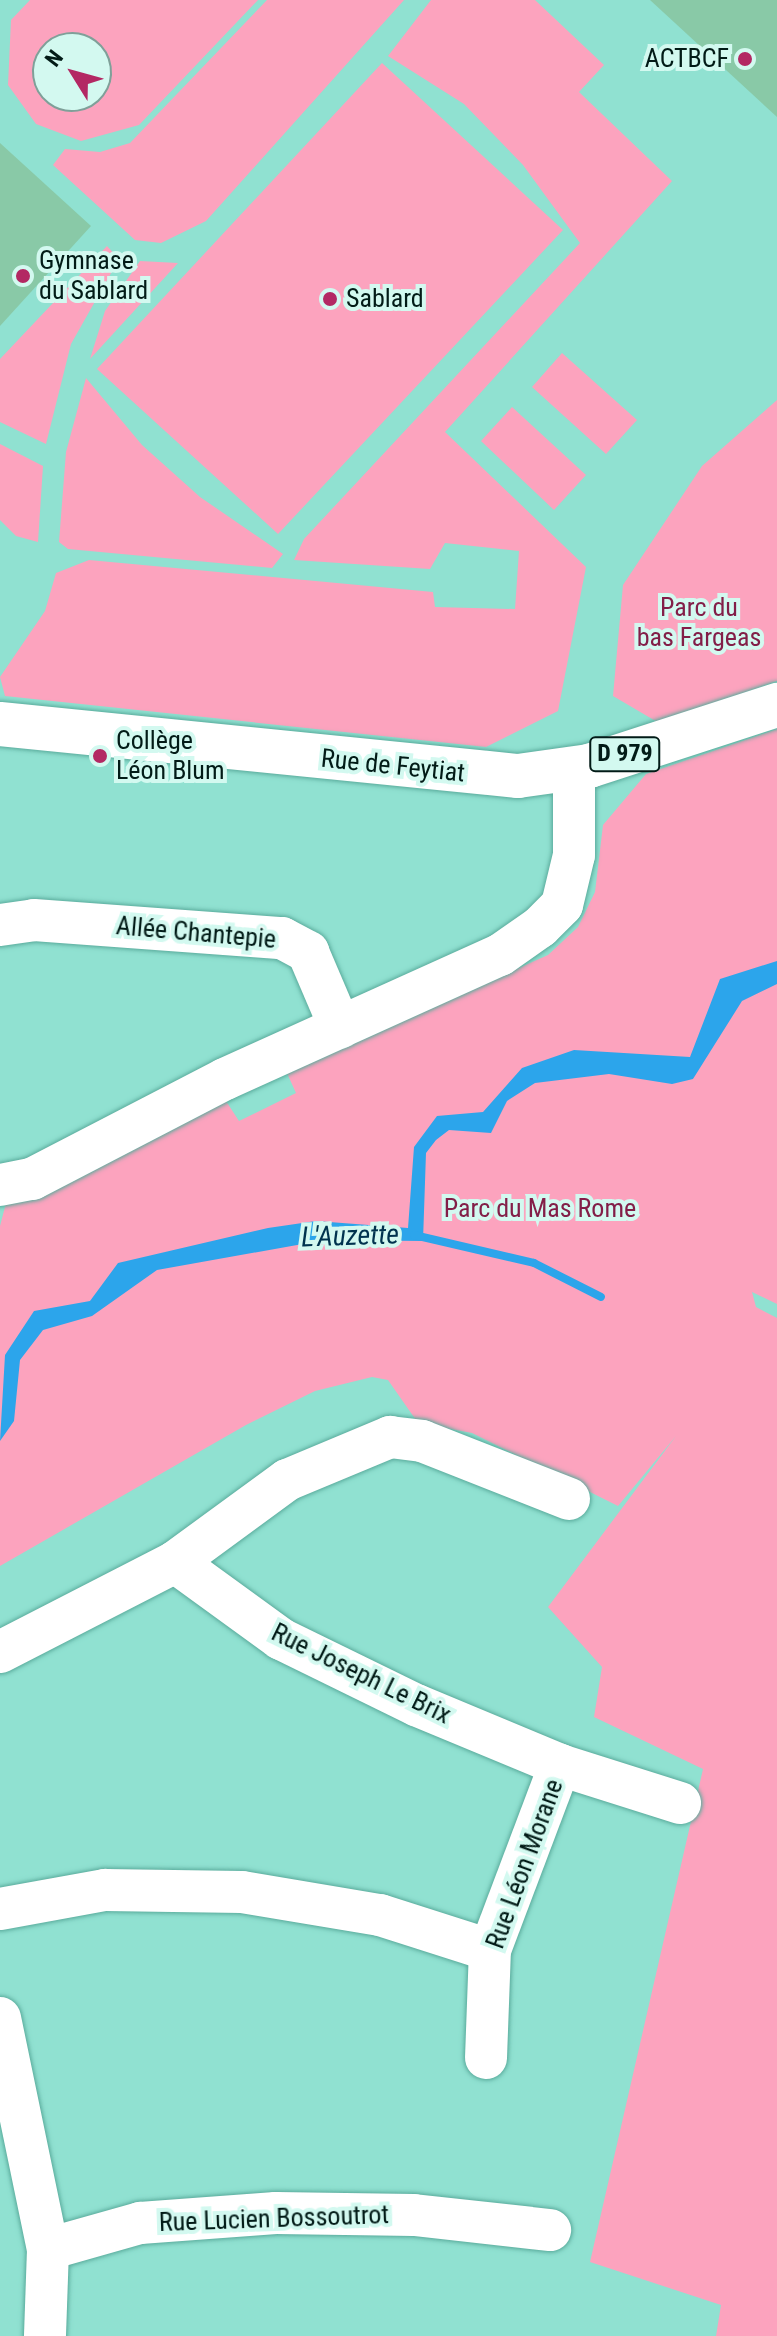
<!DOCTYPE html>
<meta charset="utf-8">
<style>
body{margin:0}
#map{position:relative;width:777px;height:2336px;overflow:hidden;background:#90e1d1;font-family:"Roboto Condensed",sans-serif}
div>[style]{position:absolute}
.green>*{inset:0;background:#fca3be}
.water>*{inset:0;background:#2ca5eb}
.stream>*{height:8px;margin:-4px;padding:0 4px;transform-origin:4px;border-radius:4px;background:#2ca5eb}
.building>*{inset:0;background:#89c9a7}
.roads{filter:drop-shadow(0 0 2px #5aab9c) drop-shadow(0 0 2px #5aab9c)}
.minor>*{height:42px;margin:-21px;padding:0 21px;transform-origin:21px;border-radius:21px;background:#fff}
.major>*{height:44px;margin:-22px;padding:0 22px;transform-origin:22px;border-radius:22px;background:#fff}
.dots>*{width:22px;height:22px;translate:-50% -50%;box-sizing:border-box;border:4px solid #d3f9f0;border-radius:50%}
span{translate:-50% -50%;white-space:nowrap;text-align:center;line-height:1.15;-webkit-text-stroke:8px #d3f9f0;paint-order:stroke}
.shield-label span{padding:2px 6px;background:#d3f9f0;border:2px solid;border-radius:6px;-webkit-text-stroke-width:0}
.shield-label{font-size:24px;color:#021b17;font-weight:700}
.poi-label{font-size:26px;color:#021b17}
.right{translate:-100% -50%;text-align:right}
.left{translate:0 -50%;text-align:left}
.park-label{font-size:26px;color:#831e48}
.street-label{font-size:26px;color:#021b17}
.water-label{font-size:28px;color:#00334e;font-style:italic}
.north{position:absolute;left:32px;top:32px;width:80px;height:80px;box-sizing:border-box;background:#d3f9f0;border:2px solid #7fa099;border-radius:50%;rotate:307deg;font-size:22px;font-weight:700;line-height:32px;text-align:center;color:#021b17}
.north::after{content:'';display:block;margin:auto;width:28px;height:36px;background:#b32863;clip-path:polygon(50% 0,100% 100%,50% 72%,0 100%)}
</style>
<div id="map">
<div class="green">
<div style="clip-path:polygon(evenodd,30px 0,258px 0,139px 125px,81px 141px,36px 124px,8px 85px,11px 20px,30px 0,96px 48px,96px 96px,48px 96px,48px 48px,96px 48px)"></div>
<div style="clip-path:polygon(267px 0,404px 0,206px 221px,161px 243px,135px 240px,53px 165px,65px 149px,100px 152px,130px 143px)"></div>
<div style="clip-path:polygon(431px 0,535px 0,604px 65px,579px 92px,672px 181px,445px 432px,586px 567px,558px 711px,486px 747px,5px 696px,0 677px,45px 611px,56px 573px,89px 560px,433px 592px,435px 607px,515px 609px,519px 551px,445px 543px,430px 569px,294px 560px,304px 539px,580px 243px,523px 165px,464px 104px,388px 56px)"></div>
<div style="clip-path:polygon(382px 63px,563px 230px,278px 534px,97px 369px)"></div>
<div style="clip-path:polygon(107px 246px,119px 259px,71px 344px,46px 444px,0 422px,0 359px)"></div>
<div style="clip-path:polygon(140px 261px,178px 263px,90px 359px,105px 311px)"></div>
<div style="clip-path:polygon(562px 353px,637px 420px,606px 454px,532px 387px)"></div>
<div style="clip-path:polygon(86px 378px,142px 445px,200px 497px,283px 554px,272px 568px,68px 549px,59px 542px,66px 452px)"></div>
<div style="clip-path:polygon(777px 400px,777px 681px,659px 723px,613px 696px,623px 585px,702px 466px)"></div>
<div style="clip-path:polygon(512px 407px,586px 475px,554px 510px,481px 441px)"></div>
<div style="clip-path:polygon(0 444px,43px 466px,38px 542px,16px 536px,0 520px)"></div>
<div style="clip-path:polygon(777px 729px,777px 1304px,752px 1292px,756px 1307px,777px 1318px,777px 2336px,716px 2336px,721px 2305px,590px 2262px,703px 1769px,594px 1717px,602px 1667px,548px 1607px,676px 1436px,618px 1506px,472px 1433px,418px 1423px,388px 1380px,372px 1377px,315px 1391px,246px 1425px,0 1566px,0 1226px,6px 1203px,224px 1098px,239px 1121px,296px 1093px,286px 1071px,548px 955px,578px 927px,595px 892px,603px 825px,646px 774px)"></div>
</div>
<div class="water">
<div style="clip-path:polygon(777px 961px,777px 984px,742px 1001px,693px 1079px,672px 1084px,609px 1074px,535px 1083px,507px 1101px,491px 1133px,449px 1130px,436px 1140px,426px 1153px,423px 1241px,325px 1240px,157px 1270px,92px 1316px,43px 1330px,20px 1360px,14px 1421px,0 1441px,5px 1355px,34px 1311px,90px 1301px,118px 1263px,268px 1228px,316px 1221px,408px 1228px,414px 1147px,437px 1116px,483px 1112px,522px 1068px,574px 1050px,690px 1057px,720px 979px)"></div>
</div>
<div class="stream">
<div style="left:414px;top:1235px;width:123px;rotate:13.1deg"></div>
<div style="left:534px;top:1263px;width:75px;rotate:26.9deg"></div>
</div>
<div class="building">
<div style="clip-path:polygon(650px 0,777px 0,777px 117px)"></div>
<div style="clip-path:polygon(0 143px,91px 226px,0 326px)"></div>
</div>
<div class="roads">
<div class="minor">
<div style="left:0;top:925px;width:34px;rotate:-8deg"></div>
<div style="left:34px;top:920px;width:249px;rotate:4.2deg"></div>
<div style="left:282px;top:938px;width:30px;rotate:28deg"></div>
<div style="left:308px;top:952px;width:82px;rotate:66.9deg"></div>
<div style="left:0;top:1185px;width:33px;rotate:-11deg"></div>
<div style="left:32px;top:1179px;width:217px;rotate:-27.4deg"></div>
<div style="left:225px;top:1079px;width:302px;rotate:-24.3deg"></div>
<div style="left:500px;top:955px;width:49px;rotate:-35deg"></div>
<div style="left:540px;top:927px;width:31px;rotate:-45deg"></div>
<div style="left:562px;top:905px;width:51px;rotate:-76.5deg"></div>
<div style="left:574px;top:855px;width:86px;rotate:-90deg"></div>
<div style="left:175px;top:1562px;width:131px;rotate:36deg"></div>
<div style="left:281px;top:1639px;width:150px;rotate:26.1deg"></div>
<div style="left:416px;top:1705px;width:156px;rotate:22.6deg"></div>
<div style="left:560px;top:1765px;width:126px;rotate:17.6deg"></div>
<div style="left:0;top:1652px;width:197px;rotate:-27.2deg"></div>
<div style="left:175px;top:1562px;width:139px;rotate:-36.2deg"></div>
<div style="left:287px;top:1480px;width:112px;rotate:-22.7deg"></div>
<div style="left:390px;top:1437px;width:32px;rotate:7deg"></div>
<div style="left:422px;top:1441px;width:158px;rotate:21.5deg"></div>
<div style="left:0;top:1909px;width:107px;rotate:-10.3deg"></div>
<div style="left:105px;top:1890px;width:137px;rotate:0.8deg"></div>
<div style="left:242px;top:1892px;width:140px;rotate:9.5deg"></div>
<div style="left:380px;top:1915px;width:115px;rotate:17.7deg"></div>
<div style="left:0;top:2018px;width:236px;rotate:78.3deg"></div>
<div style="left:48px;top:2249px;width:87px;rotate:92deg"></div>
<div style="left:486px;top:2058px;width:108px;rotate:-87.9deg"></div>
<div style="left:490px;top:1950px;width:198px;rotate:-69.3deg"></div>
<div style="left:48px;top:2249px;width:96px;rotate:-15.8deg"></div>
<div style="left:140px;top:2223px;width:136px;rotate:-4.2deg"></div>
<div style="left:276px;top:2213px;width:138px;rotate:0.8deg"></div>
<div style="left:414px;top:2215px;width:137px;rotate:6.3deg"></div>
</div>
<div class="major">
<div style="left:0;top:724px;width:521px;rotate:5.73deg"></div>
<div style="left:518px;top:776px;width:72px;rotate:-8deg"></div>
<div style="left:589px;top:766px;width:198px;rotate:-18deg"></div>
</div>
</div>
<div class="dots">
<div style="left:745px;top:59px;background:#b32863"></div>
<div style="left:23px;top:276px;background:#b32863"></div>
<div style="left:330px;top:299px;background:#b32863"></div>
<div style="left:100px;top:756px;background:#b32863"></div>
</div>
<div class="shield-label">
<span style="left:625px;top:754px">D 979</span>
</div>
<div class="poi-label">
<span class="right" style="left:729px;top:59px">ACTBCF</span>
<span class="left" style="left:39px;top:276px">Gymnase<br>du Sablard</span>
<span class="left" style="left:346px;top:299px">Sablard</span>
<span class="left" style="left:116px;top:756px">Collège<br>Léon Blum</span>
</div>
<div class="park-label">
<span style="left:699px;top:623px">Parc du<br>bas Fargeas</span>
<span style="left:540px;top:1209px">Parc du Mas Rome</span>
</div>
<div class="street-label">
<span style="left:393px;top:766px;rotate:6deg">Rue de Feytiat</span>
<span style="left:196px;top:933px;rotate:5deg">Allée Chantepie</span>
<span style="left:361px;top:1674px;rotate:26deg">Rue Joseph Le Brix</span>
<span style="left:525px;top:1864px;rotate:-70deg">Rue Léon Morane</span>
<span style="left:274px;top:2219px;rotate:-2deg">Rue Lucien Bossoutrot</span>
</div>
<div class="water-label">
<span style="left:350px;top:1236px;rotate:-2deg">L'Auzette</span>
</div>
<div class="north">N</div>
</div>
